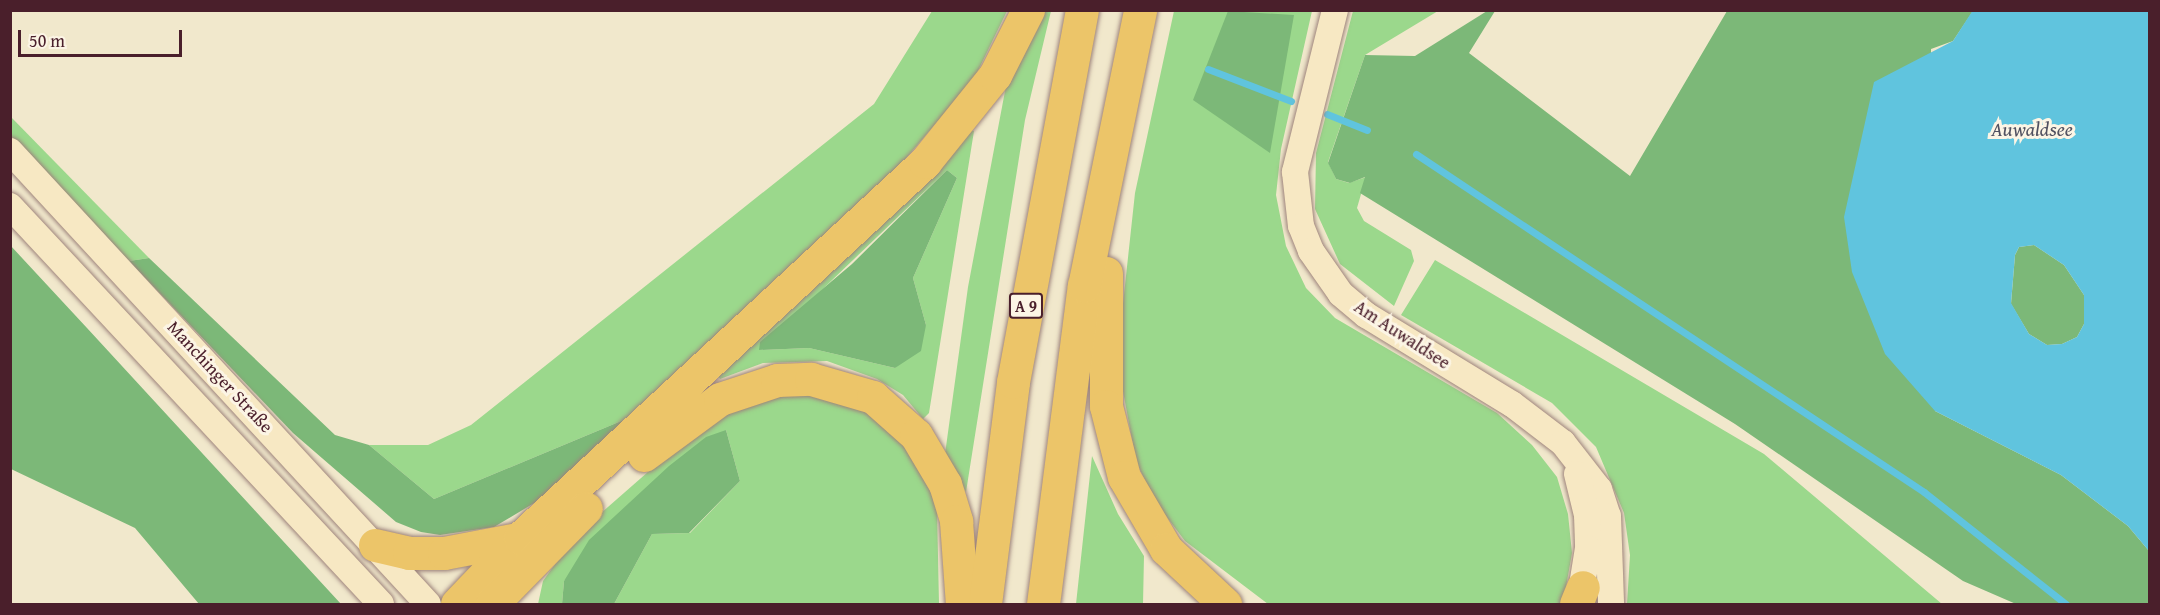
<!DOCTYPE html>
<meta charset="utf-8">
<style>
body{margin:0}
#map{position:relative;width:2160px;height:615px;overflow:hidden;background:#f1e8cc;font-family:"Gentium Book Plus",serif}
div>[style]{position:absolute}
.green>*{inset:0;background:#9bd88c}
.forest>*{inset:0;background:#7cb878}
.water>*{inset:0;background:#60c4de}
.stream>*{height:7px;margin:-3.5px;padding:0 3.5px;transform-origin:3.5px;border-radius:3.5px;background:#60c4de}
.roads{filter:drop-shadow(0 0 2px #9e847c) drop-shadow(0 0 2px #9e847c)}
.secondary>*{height:26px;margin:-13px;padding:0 13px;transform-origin:13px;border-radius:13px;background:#f7e8c3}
.highway>*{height:33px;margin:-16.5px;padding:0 16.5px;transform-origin:16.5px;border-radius:16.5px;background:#ecc569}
span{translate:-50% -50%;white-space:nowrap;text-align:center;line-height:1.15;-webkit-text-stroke:6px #fcf5e5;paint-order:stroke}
.shield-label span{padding:2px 4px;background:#fcf5e5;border:2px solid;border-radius:4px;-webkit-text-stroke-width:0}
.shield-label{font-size:16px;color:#4a1f2b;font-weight:700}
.street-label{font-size:18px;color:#4a1f2b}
.water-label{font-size:20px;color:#515161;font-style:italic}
.frame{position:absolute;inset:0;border:12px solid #4a1f2b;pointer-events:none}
.scale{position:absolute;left:18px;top:30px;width:164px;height:27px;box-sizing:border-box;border:3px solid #4a1f2b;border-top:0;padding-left:8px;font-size:18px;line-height:21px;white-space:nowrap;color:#4a1f2b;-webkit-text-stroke:4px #fcf5e5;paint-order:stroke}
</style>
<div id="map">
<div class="green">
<div style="clip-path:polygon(932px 11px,1007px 11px,974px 79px,870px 200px,638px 414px,434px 499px,369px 445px,428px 445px,471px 425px,874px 104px)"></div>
<div style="clip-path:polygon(1041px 11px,1051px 11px,1025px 120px,966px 492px,945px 454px,968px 287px,1009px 70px)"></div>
<div style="clip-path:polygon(1174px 11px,1312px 11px,1281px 149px,1276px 195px,1286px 246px,1306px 288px,1335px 318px,1497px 413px,1532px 445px,1557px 477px,1568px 514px,1572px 553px,1563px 604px,1268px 604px,1185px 541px,1154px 500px,1136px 461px,1117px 359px,1135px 193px)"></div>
<div style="clip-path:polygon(1353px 11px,1438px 11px,1365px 55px,1328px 162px,1336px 179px,1349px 183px,1366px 177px,1357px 208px,1364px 221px,1411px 250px,1414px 261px,1394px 306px,1340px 264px,1315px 209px,1316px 153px)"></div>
<div style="clip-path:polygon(10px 116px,149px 258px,129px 261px,11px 136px)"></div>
<div style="clip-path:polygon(evenodd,967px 130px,974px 131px,929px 413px,923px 419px,903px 395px,877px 379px,827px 361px,763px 363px,720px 379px,716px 373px,967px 130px,947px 170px,957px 178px,913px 278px,926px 325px,895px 368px,809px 348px,759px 350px,947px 170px)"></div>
<div style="clip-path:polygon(1435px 260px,1764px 454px,1942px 604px,1627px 604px,1630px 555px,1624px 513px,1596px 447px,1552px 403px,1401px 315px)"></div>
<div style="clip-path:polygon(806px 391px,847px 400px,885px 421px,916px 458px,937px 508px,939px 604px,614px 604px,652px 534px,690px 533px,740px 481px,726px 430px,564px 581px,562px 604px,538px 604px,543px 581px,576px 535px,705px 422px,752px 399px)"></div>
<div style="clip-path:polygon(1092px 456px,1118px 514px,1144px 556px,1143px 604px,1076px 604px)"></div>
</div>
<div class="forest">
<div style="clip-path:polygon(1228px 11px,1294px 15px,1270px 153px,1193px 100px)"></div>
<div style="clip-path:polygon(1487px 11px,1495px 11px,1469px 53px,1630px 176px,1727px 11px,1973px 11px,1953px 41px,1931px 49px,1935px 411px,2061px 475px,2128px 526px,2149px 551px,2149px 604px,2016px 604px,1963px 581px,1735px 424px,1360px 193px,1365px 177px,1350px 183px,1336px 179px,1328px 163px,1365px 55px,1415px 56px)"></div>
<div style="clip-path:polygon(947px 170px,957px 178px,913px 278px,926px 325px,921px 351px,895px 368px,809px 348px,759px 350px,760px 342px,852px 264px)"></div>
<div style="clip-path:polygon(10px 245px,87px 328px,341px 604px,199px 604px,135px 528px,11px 469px)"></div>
<div style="clip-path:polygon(2034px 245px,2064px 265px,2084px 295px,2084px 324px,2077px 337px,2062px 344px,2047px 345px,2029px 334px,2011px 304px,2015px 255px,2019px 247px)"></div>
<div style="clip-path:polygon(149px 258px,335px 435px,369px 445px,434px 499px,638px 414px,536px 502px,494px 527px,440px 535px,421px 532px,396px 522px,293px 433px,129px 261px)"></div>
<div style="clip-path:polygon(726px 430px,740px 481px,689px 533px,652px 534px,614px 604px,562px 604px,564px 581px,589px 540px,669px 466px,706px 437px)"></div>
</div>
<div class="water">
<div style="clip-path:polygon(evenodd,1973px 10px,2149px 11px,2149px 551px,2128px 526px,2061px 475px,1935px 411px,1885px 354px,1852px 272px,1844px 217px,1874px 82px,1953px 41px,1973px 10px,2034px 245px,2064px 265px,2084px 295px,2084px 324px,2077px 337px,2062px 344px,2047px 345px,2029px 334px,2011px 303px,2015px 255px,2019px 247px,2034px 245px)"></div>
</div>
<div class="stream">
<div style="left:1208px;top:69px;width:89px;rotate:21.1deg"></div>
<div style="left:1327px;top:114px;width:43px;rotate:21.8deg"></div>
<div style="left:1416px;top:154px;width:610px;rotate:33.64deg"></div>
<div style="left:1924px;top:492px;width:181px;rotate:38.3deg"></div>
</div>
<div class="roads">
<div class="secondary">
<div style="left:1335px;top:10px;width:167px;rotate:103.9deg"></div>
<div style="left:1295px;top:172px;width:54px;rotate:83.7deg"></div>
<div style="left:1301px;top:226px;width:27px;rotate:68deg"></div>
<div style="left:1311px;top:251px;width:52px;rotate:55.1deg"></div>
<div style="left:1341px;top:294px;width:33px;rotate:40deg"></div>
<div style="left:1366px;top:315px;width:171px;rotate:31.4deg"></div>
<div style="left:1512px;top:404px;width:64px;rotate:37.4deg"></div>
<div style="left:1563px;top:443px;width:58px;rotate:52deg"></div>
<div style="left:1599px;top:489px;width:28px;rotate:72deg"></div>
<div style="left:1608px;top:516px;width:88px;rotate:88deg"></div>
<div style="left:10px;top:151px;width:616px;rotate:47.3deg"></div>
<div style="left:10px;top:206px;width:544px;rotate:47.01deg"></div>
<div style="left:1577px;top:474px;width:42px;rotate:76.3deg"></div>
<div style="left:1587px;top:515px;width:33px;rotate:88deg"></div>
<div style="left:1588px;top:548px;width:57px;rotate:99.1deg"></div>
</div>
<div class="highway">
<div style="left:1106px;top:273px;width:133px;rotate:90deg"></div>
<div style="left:1106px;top:406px;width:73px;rotate:75.8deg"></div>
<div style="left:1124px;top:477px;width:83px;rotate:59.7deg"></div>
<div style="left:1166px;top:549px;width:81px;rotate:43deg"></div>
<div style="left:644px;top:455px;width:94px;rotate:-36.4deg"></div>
<div style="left:720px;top:399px;width:60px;rotate:-18.4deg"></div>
<div style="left:777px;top:380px;width:34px;rotate:-2deg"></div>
<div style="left:811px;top:379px;width:65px;rotate:16.2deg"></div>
<div style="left:873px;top:397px;width:57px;rotate:41.5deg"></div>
<div style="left:916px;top:435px;width:57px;rotate:59.4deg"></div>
<div style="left:945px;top:484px;width:39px;rotate:73deg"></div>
<div style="left:956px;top:521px;width:83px;rotate:85.9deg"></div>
<div style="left:375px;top:545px;width:35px;rotate:13deg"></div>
<div style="left:409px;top:553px;width:35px"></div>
<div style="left:444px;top:553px;width:75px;rotate:-10.7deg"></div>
<div style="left:457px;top:604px;width:91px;rotate:-46.3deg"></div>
<div style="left:520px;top:538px;width:553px;rotate:-42.87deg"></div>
<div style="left:925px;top:162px;width:112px;rotate:-51.2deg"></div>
<div style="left:995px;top:75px;width:73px;rotate:-63.1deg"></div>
<div style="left:492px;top:604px;width:134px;rotate:-45.6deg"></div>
<div style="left:985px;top:604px;width:224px;rotate:-82.8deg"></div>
<div style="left:1013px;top:382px;width:378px;rotate:-79.5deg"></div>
<div style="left:1043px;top:604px;width:321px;rotate:-82.7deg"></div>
<div style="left:1084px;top:286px;width:282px;rotate:-78.5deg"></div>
<div style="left:1576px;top:604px;width:18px;rotate:-68deg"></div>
</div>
</div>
<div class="shield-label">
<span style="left:1026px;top:306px">A 9</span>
</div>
<div class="street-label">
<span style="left:1402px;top:335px;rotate:33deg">Am Auwaldsee</span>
<span style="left:220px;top:377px;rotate:47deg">Manchinger Straße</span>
</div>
<div class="water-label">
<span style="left:2032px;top:128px">Auwaldsee</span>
</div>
<div class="frame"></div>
<div class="scale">50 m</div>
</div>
